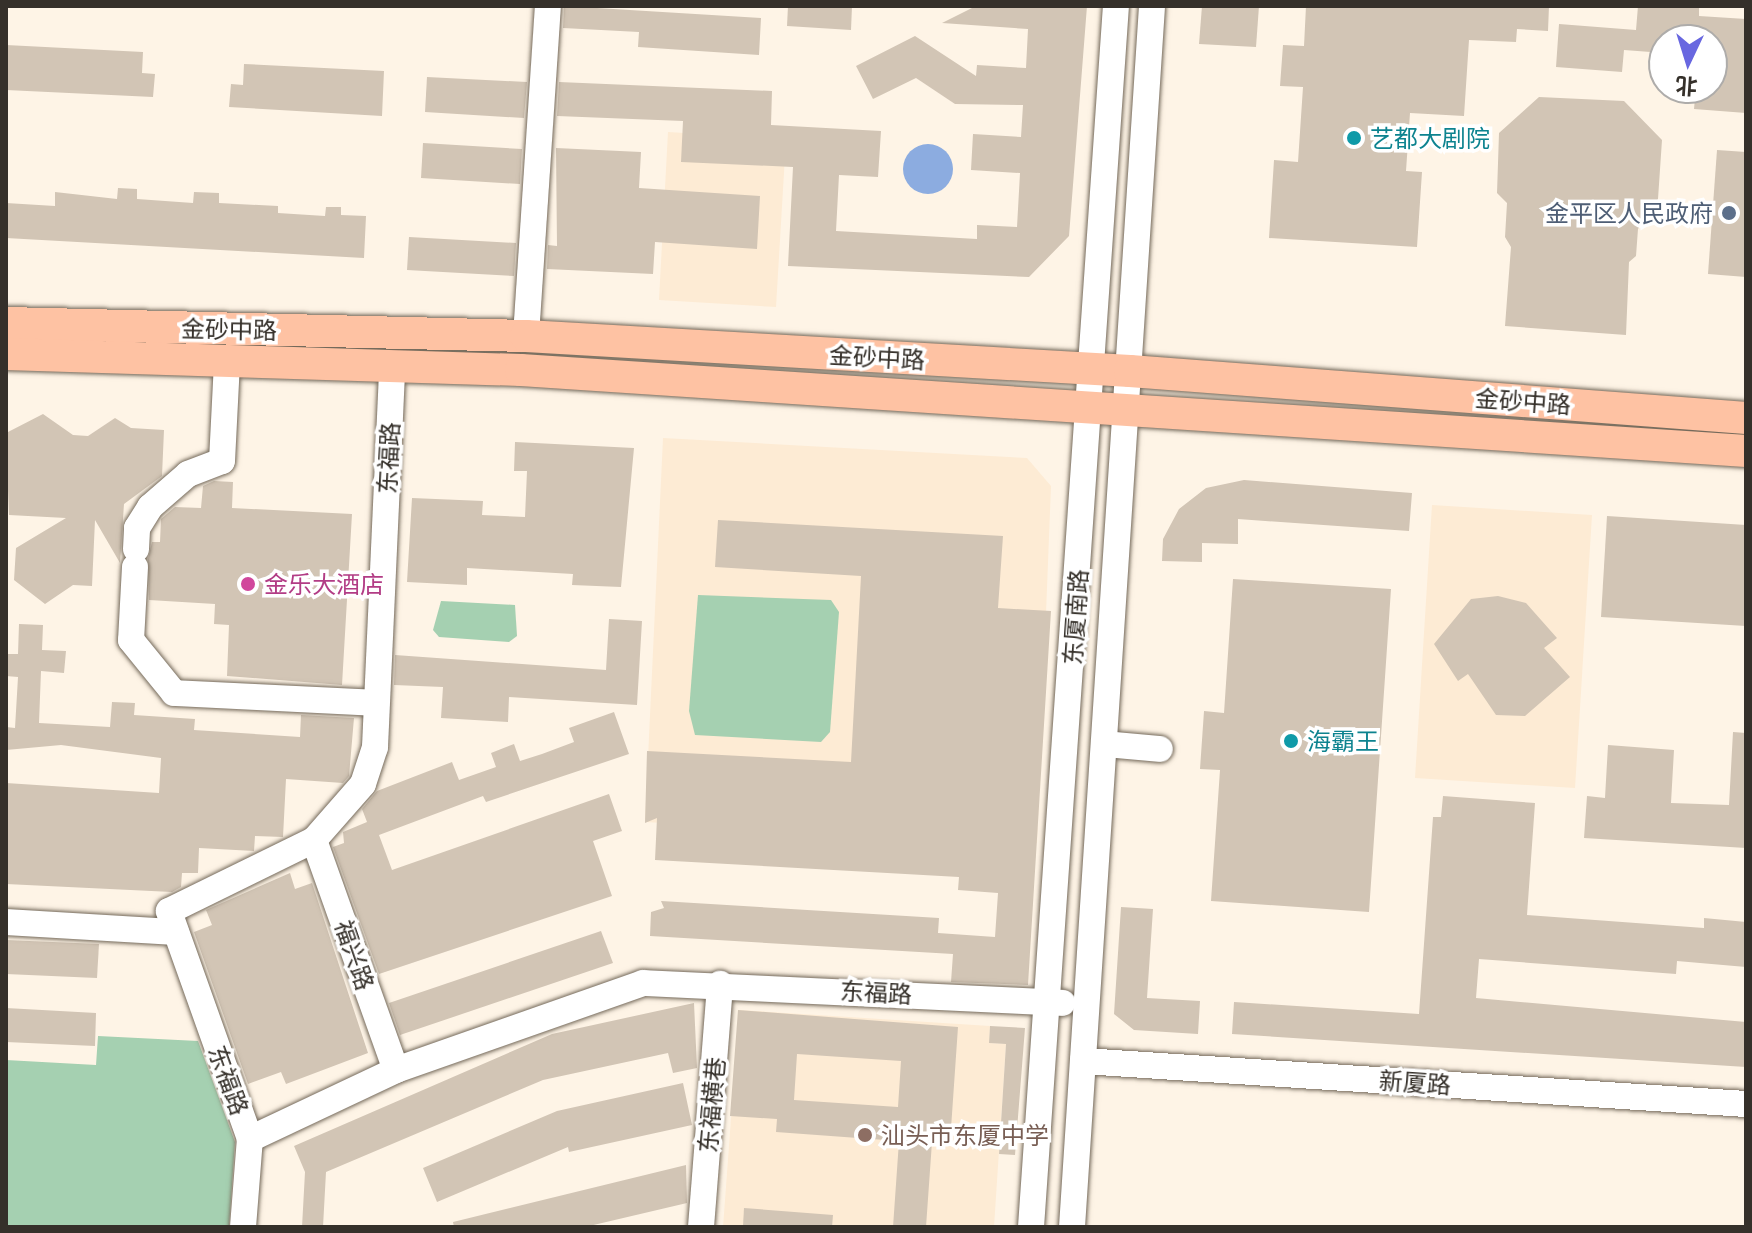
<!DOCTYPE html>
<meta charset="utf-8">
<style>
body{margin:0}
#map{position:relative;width:1752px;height:1233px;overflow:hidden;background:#fef4e6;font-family:Manrope,"Noto Sans SC",sans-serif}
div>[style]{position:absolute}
.built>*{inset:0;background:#fdebd4}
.green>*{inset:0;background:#a5d0b1}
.water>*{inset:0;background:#8cace0}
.round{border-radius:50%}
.building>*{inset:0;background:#d2c5b5}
.roads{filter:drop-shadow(0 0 2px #74695a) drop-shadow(0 0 2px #74695a)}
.minor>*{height:26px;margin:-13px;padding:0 13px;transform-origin:13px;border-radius:13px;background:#fff}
.major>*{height:32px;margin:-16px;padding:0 16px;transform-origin:16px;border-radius:16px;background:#fec2a3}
.dots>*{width:22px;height:22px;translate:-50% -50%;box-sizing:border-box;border:4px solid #fff;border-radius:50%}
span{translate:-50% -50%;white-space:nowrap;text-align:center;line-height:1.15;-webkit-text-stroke:7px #fff;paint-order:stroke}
.culture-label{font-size:24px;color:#0d838f}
.left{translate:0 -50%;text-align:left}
.service-label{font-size:24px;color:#4e5e75}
.right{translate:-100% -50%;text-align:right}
.street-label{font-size:24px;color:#35302a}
.hotel-label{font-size:24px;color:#b23c85}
.education-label{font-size:24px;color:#785e54}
.frame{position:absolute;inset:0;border:8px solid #35302a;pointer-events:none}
.north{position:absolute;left:1648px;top:24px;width:80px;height:80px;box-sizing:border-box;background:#fff;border:2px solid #aeacaa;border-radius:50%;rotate:184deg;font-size:22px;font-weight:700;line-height:32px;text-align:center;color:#35302a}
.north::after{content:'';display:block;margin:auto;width:28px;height:36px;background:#6867e0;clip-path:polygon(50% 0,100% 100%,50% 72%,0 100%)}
</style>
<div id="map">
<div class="built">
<div style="clip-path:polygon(668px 132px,786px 139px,776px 307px,659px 300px)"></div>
<div style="clip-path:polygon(663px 438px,1027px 458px,1051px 486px,1037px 843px,645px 822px)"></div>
<div style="clip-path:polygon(1432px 505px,1592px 515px,1575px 788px,1415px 778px)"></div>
<div style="clip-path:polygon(739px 1010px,990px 1026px,989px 1043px,1006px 1044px,994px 1227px,723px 1227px)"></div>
</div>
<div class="green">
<div style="clip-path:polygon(698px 595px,831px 600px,839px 612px,830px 732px,821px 742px,695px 735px,689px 711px)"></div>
<div style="clip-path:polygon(441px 601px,515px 605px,517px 636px,509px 642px,439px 637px,433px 630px)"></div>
<div style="clip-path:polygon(98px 1036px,198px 1041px,235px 1142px,229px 1227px,6px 1227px,6px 1060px,96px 1065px)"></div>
</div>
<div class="water">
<div class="round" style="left:903px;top:144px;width:50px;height:50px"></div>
</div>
<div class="building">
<div style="clip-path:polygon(564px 6px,761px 18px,759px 55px,638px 47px,639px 32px,563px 28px)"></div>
<div style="clip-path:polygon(788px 6px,852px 6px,851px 30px,787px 26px)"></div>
<div style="clip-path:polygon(976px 6px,1087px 6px,1069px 236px,1029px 277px,788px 266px,793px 167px,681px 162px,683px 121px,557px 116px,559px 82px,772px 91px,771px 125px,881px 131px,878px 177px,839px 175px,836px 231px,977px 239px,977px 225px,1017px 227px,1020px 173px,971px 170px,973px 134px,1021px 137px,1023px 105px,955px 104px,916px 78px,873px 99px,856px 66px,915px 36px,976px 76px,977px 65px,1026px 68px,1028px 29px,942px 23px)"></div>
<div style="clip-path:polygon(1202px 6px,1259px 6px,1256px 47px,1199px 44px)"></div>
<div style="clip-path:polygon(1306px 6px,1549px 6px,1548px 31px,1517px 29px,1516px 42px,1469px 40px,1464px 116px,1410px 113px,1406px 171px,1422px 172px,1417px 247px,1269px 238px,1274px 160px,1298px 162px,1303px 87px,1280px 86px,1283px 45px,1304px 46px)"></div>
<div style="clip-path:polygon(1638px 6px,1699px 6px,1699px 16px,1746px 19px,1746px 113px,1694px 109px,1696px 88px,1712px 88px,1712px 40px,1664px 40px,1664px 53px,1624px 50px,1622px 72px,1556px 67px,1559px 24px,1636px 30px)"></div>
<div style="clip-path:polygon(6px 45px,143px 52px,142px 73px,155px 74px,153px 97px,6px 90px)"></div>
<div style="clip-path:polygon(244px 64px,384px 71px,382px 116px,229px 107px,231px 84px,243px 85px)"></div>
<div style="clip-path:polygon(427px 77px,527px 82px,524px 118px,425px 112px)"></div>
<div style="clip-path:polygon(1539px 97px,1624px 101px,1662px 140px,1658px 199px,1638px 229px,1636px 256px,1629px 262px,1626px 335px,1505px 326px,1511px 247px,1505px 237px,1507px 203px,1497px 193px,1499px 133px)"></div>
<div style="clip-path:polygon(423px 143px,522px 149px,520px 184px,421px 178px)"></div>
<div style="clip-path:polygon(556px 148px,641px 152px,639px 188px,760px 196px,757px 249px,655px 242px,653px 274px,547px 269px,548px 245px,557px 246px)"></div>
<div style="clip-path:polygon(1717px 150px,1746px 152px,1746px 277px,1708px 274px)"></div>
<div style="clip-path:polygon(118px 188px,137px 189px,137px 199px,193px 203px,194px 192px,219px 193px,219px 203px,278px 206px,278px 213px,325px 216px,326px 207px,341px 207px,341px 215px,366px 216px,364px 258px,6px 238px,6px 203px,55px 206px,55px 192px,117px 199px)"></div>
<div style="clip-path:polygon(409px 237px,516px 243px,514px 276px,407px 270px)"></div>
<div style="clip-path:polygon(43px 414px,73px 435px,88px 436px,115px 418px,131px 428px,164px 430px,162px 476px,124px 504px,120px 563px,95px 520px,92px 586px,73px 585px,45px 604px,14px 580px,16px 548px,66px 518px,9px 515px,7px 466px,8px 432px)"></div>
<div style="clip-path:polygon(515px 442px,634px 448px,621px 587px,572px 585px,573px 574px,467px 568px,467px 585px,407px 582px,412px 498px,483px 501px,482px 515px,525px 517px,527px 471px,514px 471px)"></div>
<div style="clip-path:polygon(1244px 480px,1412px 493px,1409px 531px,1238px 519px,1238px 544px,1202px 543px,1202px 562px,1162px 561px,1163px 539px,1179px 509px,1206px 488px)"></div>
<div style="clip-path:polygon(214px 481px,233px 482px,232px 508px,352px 514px,342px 685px,227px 676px,229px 625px,214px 624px,215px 604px,149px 600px,148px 559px,152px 542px,160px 542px,161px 519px,175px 507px,201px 508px,203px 486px)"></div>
<div style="clip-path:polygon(1607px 516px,1746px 525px,1746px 626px,1601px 617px)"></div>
<div style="clip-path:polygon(718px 520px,1003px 536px,998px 608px,1051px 611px,1028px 985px,951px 982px,953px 954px,650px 936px,651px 912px,664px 908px,661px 901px,939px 918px,938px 933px,995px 937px,998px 893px,958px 890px,959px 877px,655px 860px,657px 818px,645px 823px,647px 751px,851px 762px,861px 576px,715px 567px)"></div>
<div style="clip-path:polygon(1233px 579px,1391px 589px,1369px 912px,1211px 901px,1220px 770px,1200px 769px,1204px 711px,1224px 713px)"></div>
<div style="clip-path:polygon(1498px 596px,1526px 603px,1557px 638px,1544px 648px,1570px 677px,1525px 716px,1496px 715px,1468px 674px,1458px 681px,1434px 644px,1471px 599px)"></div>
<div style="clip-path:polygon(609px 619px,642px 621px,637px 705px,509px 697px,508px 722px,441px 718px,443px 687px,394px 685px,395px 655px,606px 670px)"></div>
<div style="clip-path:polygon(19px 624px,43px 625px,42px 650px,66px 651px,64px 673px,41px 671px,39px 723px,110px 727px,112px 702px,135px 703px,134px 715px,195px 719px,194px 730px,300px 737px,301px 715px,354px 718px,349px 776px,343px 783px,286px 779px,283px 837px,255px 836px,254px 851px,199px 848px,198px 873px,182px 873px,181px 887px,172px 892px,6px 884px,6px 783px,159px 793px,161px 758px,61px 745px,6px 750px,6px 727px,15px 728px,18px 677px,6px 676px,6px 654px,18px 654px)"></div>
<div style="clip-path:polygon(614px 712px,629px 754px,486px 802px,483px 796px,379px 835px,392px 870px,609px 794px,622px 831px,593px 841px,612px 896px,379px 974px,333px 847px,344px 843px,343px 832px,367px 822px,362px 809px,377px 791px,452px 762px,459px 780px,496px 767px,491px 753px,514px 744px,520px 761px,542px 754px,574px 742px,569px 728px)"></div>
<div style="clip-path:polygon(1733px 732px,1746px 733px,1746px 848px,1584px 838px,1587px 796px,1605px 798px,1608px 745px,1674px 750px,1671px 803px,1729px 805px)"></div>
<div style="clip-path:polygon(1443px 796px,1535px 803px,1527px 915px,1704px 928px,1704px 918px,1746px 922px,1746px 967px,1677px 961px,1676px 974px,1479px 959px,1476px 998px,1746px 1022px,1746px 1067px,1232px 1034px,1234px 1002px,1419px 1014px,1433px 817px,1441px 817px)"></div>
<div style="clip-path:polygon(290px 873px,295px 889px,312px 883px,368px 1053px,286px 1084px,281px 1072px,248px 1084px,194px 932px,212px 925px,206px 910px)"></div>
<div style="clip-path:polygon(1121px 907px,1153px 909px,1147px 998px,1200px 1001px,1198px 1034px,1134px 1030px,1114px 1014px)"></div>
<div style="clip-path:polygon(601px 931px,613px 963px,400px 1035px,389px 1003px)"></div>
<div style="clip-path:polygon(6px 940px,99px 944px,97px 978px,6px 974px)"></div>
<div style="clip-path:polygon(694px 1003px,697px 1068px,673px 1073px,668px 1053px,543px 1080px,326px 1172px,323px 1227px,302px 1227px,305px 1172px,294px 1146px,552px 1034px)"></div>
<div style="clip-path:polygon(6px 1008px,96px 1013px,95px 1046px,6px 1042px)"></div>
<div style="clip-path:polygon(evenodd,738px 1010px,958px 1027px,950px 1143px,932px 1142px,926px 1227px,893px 1227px,899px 1141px,776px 1132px,777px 1119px,730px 1116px,738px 1010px,797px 1054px,901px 1061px,898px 1107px,794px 1100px,797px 1054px)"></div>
<div style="clip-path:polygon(990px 1026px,1025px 1028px,1015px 1155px,999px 1154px,1006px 1044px,989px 1043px)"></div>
<div style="clip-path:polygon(683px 1083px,692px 1125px,569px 1152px,568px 1147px,437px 1202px,423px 1168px,557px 1111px)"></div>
<div style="clip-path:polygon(686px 1165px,687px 1203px,585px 1227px,454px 1227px,453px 1222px)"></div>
<div style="clip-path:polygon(744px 1208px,833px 1215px,832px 1227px,743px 1226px)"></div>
</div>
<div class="roads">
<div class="minor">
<div style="left:526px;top:336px;width:331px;rotate:-86.2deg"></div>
<div style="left:136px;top:549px;width:21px;rotate:-87deg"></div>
<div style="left:137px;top:528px;width:25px;rotate:-58deg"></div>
<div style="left:150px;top:507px;width:50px;rotate:-41deg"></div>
<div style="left:188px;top:474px;width:36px;rotate:-21deg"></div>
<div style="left:222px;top:461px;width:100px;rotate:-87.1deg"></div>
<div style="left:135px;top:567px;width:73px;rotate:93.1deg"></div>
<div style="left:131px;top:640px;width:68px;rotate:50.9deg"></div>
<div style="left:174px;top:693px;width:202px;rotate:2.8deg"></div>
<div style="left:1105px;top:744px;width:55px;rotate:5.2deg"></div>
<div style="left:314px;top:840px;width:244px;rotate:70.4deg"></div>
<div style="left:6px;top:922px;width:170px;rotate:3.4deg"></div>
<div style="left:1083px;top:1061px;width:664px;rotate:3.71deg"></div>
<div style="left:250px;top:1139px;width:161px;rotate:-25.3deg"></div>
<div style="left:396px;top:1070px;width:262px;rotate:-19.4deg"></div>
<div style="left:643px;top:983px;width:420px;rotate:2.7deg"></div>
<div style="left:243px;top:1227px;width:88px;rotate:-85.5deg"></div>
<div style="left:250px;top:1139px;width:242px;rotate:-109.6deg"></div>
<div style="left:169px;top:911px;width:161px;rotate:-26.1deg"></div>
<div style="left:314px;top:840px;width:74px;rotate:-48.8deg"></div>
<div style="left:363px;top:784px;width:39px;rotate:-72deg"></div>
<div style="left:375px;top:747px;width:381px;rotate:-87.4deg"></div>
<div style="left:701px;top:1227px;width:244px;rotate:-85.5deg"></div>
<div style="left:1031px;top:1227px;width:1224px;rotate:-86.02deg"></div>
<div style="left:1072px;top:1227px;width:1224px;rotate:-86.25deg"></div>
</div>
<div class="major">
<div style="left:6px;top:323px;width:520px;rotate:1.43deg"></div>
<div style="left:526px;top:336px;width:605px;rotate:3.32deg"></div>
<div style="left:1130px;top:371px;width:618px;rotate:4.36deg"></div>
<div style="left:6px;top:354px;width:515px;rotate:1.78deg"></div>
<div style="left:521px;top:370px;width:1228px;rotate:3.78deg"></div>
</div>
</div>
<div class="dots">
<div style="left:1354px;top:138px;background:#0f9aa8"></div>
<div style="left:1729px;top:213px;background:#5c6f8a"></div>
<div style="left:248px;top:584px;background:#d1479c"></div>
<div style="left:1291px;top:741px;background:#0f9aa8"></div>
<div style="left:865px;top:1135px;background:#8d6e63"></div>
</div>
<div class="culture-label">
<span class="left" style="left:1370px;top:138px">艺都大剧院</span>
<span class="left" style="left:1307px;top:741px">海霸王</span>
</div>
<div class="service-label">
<span class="right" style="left:1713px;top:213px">金平区人民政府</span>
</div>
<div class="street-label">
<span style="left:229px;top:329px;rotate:1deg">金砂中路</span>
<span style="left:877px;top:357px;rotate:3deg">金砂中路</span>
<span style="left:1523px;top:401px;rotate:4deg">金砂中路</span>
<span style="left:388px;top:458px;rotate:-87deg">东福路</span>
<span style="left:1075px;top:617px;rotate:-86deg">东厦南路</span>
<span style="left:355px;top:955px;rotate:71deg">福兴路</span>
<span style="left:876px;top:992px;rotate:3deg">东福路</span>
<span style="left:229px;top:1080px;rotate:70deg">东福路</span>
<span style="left:1415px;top:1082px;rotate:4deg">新厦路</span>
<span style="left:711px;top:1105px;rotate:-85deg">东福横巷</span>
</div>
<div class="hotel-label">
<span class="left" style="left:264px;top:584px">金乐大酒店</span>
</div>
<div class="education-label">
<span class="left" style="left:881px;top:1135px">汕头市东厦中学</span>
</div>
<div class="frame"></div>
<div class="north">北</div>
</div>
